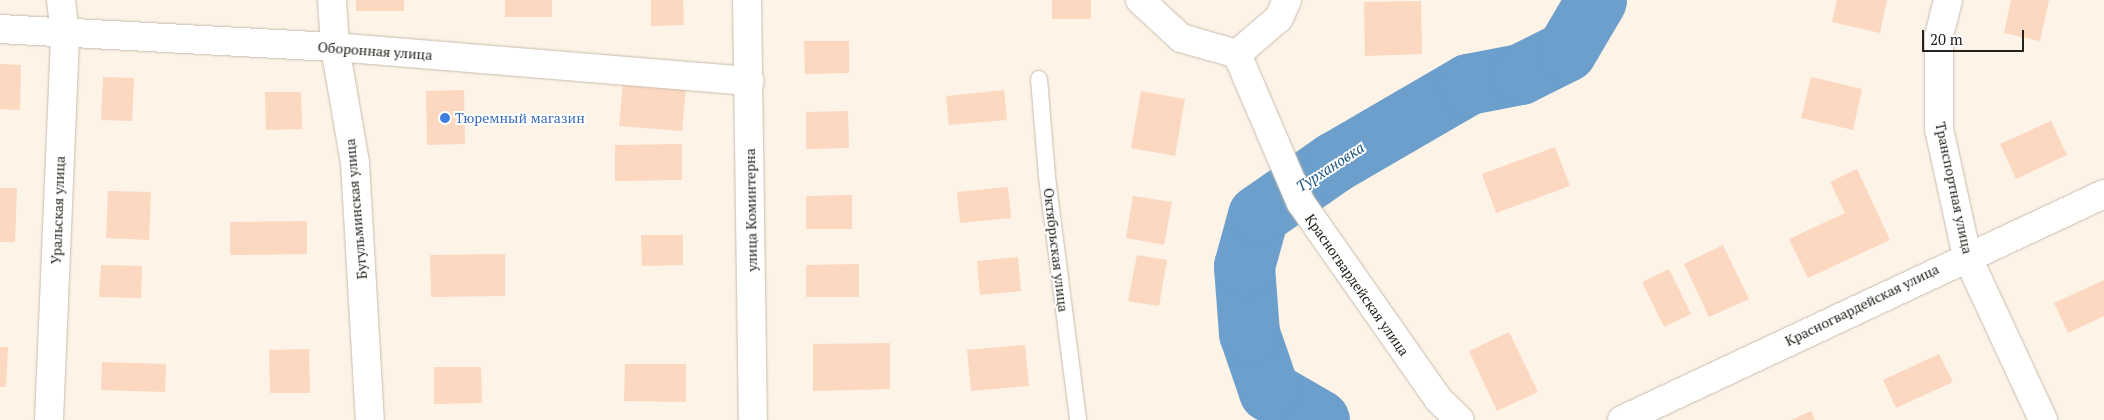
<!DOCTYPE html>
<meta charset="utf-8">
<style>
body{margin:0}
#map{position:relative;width:2104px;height:420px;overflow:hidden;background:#fdf3e7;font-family:"PT Serif",serif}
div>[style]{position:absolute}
.river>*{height:61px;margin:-30.5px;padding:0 30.5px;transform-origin:30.5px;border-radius:30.5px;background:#6c9fcc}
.building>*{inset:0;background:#fcd8c0}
.roads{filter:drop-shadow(0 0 1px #c8bcad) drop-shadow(0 0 1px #c8bcad)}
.lane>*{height:16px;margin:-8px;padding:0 8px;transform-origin:8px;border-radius:8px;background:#fff}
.street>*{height:28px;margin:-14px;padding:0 14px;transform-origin:14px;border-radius:14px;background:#fff}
.primary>*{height:28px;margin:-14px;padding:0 14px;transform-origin:14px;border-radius:14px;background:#fff}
.dots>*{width:14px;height:14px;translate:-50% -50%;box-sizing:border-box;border:2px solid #fff;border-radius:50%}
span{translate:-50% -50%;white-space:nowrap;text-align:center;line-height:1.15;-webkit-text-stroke:4px #fff;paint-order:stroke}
.street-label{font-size:14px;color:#26221c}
.shop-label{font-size:14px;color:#366cbe}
.left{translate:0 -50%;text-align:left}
.water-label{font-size:15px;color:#1c5481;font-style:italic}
.scale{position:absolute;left:1922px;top:30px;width:102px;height:22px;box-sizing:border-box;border:2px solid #26221c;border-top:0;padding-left:6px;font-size:15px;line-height:18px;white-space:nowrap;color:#26221c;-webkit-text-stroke:4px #fff;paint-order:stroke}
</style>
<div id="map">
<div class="river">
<div style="left:1319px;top:420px;width:58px;rotate:-149.9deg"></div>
<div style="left:1269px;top:391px;width:61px;rotate:-109deg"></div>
<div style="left:1249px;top:333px;width:67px;rotate:-94.3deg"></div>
<div style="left:1244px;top:266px;width:53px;rotate:-74.6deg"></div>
<div style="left:1258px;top:215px;width:93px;rotate:-34.9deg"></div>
<div style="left:1334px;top:162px;width:155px;rotate:-30.2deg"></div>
<div style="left:1468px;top:84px;width:53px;rotate:-10.9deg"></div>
<div style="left:1520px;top:74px;width:51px;rotate:-26.6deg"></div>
<div style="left:1566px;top:51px;width:59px;rotate:-59.5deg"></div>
</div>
<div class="building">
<div style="clip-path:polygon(356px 0,404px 0,404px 11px,356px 11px)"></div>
<div style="clip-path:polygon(505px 0,552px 0,552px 17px,505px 17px)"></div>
<div style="clip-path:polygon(651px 0,683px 0,684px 25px,651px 26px)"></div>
<div style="clip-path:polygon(1052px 0,1091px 0,1091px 19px,1052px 19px)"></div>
<div style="clip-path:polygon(1837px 0,1887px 0,1880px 33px,1832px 22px)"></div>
<div style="clip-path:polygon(2011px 0,2049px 0,2040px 41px,2004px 33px)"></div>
<div style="clip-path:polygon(1421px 1px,1422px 54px,1365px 56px,1364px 2px)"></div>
<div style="clip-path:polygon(804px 41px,849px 41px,849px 73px,805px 74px)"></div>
<div style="clip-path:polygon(0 64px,21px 65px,20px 110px,0 109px)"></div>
<div style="clip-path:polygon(103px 77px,134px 78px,132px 121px,101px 120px)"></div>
<div style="clip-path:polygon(1811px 77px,1862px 89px,1853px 130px,1801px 118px)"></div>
<div style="clip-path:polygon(623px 83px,686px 88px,682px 131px,619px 126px)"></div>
<div style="clip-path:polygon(464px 90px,465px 144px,427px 145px,426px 91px)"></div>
<div style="clip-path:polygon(1004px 90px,1007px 120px,949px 125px,946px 96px)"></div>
<div style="clip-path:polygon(1141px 91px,1185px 99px,1175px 156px,1131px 148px)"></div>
<div style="clip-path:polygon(265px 92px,301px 92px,302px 129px,266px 130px)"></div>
<div style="clip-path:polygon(848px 111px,849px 148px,806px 149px,806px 112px)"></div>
<div style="clip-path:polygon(2051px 121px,2067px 155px,2016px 179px,2000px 144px)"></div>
<div style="clip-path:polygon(682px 144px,682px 180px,615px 181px,615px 145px)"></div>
<div style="clip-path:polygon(1555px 147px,1570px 186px,1496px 213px,1482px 174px)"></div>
<div style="clip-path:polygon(1857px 169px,1890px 240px,1808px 278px,1789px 239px,1845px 213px,1830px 182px)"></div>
<div style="clip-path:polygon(1008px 187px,1011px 218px,960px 223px,957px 192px)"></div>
<div style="clip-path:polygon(0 188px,17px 188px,15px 242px,0 242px)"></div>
<div style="clip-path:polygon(108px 191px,151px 192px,149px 240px,106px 238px)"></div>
<div style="clip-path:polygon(852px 195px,852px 229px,806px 229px,806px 196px)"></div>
<div style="clip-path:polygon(1133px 196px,1172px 202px,1164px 245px,1126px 238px)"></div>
<div style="clip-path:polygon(307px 221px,307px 254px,230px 255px,230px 222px)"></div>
<div style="clip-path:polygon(641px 235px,683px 235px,683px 265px,642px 266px)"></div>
<div style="clip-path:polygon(1723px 245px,1749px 299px,1709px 317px,1684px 264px)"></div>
<div style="clip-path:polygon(505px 254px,505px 296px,431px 297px,430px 255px)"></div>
<div style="clip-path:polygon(1137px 255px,1167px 260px,1159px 306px,1128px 301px)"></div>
<div style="clip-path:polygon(1018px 257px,1021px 291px,980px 295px,977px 261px)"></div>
<div style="clip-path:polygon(859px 264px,859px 297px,806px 297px,806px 265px)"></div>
<div style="clip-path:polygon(101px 265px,142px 266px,141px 298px,99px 297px)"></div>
<div style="clip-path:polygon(1669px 269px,1691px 314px,1664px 327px,1642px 282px)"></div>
<div style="clip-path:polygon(2104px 280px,2104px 316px,2068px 333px,2054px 303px)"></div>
<div style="clip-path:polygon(1509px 332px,1538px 392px,1497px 411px,1469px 351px)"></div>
<div style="clip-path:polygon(890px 343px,890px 389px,813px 391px,813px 344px)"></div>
<div style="clip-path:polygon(1025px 345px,1029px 386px,971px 391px,967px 350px)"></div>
<div style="clip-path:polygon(0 347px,8px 347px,6px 387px,0 387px)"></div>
<div style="clip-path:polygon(309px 349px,310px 393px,270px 393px,269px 350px)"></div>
<div style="clip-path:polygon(1939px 354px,1953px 382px,1896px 408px,1883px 380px)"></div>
<div style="clip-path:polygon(102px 362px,166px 364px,165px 392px,101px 390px)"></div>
<div style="clip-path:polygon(625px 364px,686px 364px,686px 402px,624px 401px)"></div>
<div style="clip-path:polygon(434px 367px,481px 367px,482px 403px,434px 404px)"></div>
<div style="clip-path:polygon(1811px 411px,1815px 420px,1791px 420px)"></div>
</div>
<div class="roads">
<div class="lane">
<div style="left:1039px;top:79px;width:98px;rotate:85.3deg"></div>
<div style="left:1047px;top:177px;width:245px;rotate:82.7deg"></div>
</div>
<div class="street">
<div style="left:332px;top:0;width:47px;rotate:86.3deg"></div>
<div style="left:335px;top:47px;width:118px;rotate:80.2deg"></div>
<div style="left:355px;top:163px;width:257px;rotate:86.7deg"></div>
<div style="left:747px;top:0;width:420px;rotate:89.2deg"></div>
<div style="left:1140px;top:0;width:56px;rotate:42.8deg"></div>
<div style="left:1181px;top:38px;width:58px;rotate:15.9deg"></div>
<div style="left:0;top:29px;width:335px;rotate:3.1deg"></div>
<div style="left:335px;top:47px;width:416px;rotate:4.7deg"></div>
<div style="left:1237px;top:54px;width:162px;rotate:66.8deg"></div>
<div style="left:1301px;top:203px;width:239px;rotate:55deg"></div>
<div style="left:1438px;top:399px;width:30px;rotate:44deg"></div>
<div style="left:1237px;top:54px;width:55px;rotate:-40.6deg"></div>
<div style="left:1279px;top:18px;width:20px;rotate:-66deg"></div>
<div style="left:49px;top:420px;width:387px;rotate:-87.6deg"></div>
<div style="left:65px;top:33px;width:33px;rotate:-97deg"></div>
<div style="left:1622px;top:420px;width:532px;rotate:-25.12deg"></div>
</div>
<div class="primary">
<div style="left:1948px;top:0;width:38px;rotate:104deg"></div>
<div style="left:1939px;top:37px;width:92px;rotate:90deg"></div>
<div style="left:1939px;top:129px;width:130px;rotate:77.6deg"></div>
<div style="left:1967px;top:256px;width:181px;rotate:65.1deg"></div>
</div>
</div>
<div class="dots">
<div style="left:445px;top:118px;background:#3f7fe0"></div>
</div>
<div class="street-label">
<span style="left:375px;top:51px;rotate:4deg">Оборонная улица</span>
<span style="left:1954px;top:188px;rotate:78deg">Транспортная улица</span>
<span style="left:356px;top:209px;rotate:-95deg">Бугульминская улица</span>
<span style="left:58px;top:210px;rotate:-88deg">Уральская улица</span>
<span style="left:751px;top:210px;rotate:-91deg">улица Коминтерна</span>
<span style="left:1056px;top:250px;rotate:83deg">Октябрьская улица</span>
<span style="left:1357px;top:285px;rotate:55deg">Красногвардейская улица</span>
<span style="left:1862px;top:305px;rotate:-26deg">Красногвардейская улица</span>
</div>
<div class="shop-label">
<span class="left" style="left:455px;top:118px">Тюремный магазин</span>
</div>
<div class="water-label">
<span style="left:1330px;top:167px;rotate:-33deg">Турхановка</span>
</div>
<div class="scale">20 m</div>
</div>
